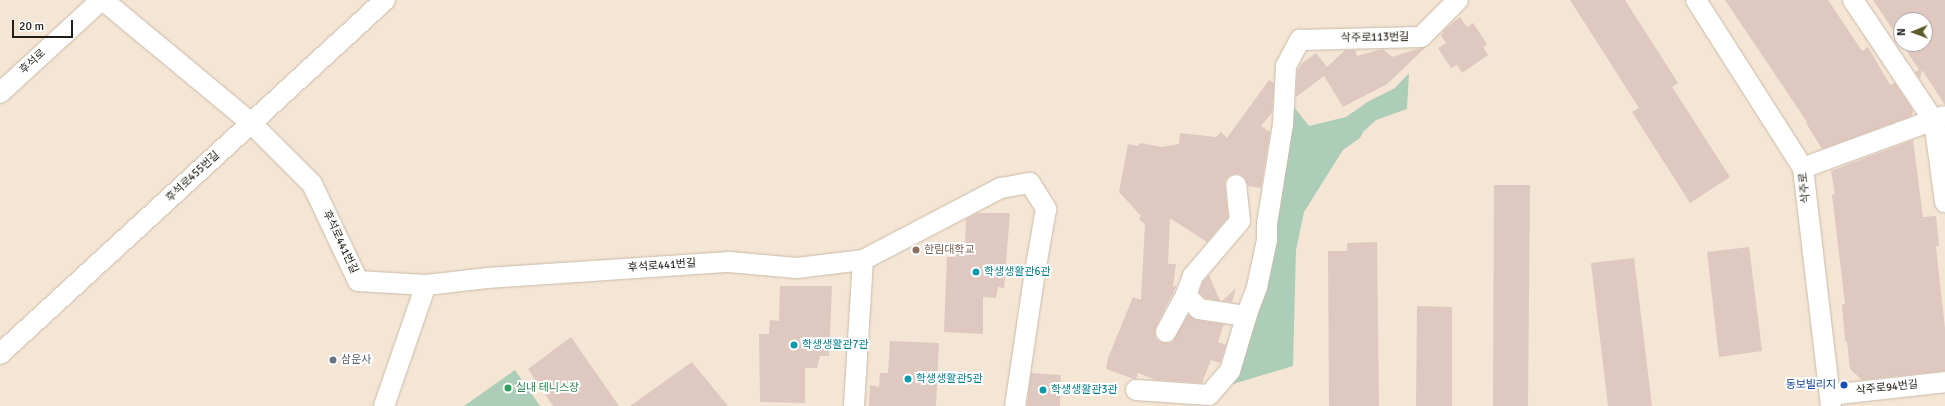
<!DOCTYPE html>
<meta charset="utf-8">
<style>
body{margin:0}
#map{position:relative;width:1945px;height:406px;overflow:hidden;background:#f4e5d4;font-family:Signika,"Noto Sans KR",sans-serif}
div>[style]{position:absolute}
.green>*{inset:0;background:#acceb8}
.building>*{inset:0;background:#dfc8c0}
.roads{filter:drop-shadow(0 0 1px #c9bbaa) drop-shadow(0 0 1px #c9bbaa)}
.minor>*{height:20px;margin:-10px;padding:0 10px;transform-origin:10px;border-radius:10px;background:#fff}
.dots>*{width:11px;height:11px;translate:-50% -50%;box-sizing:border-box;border:2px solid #fff;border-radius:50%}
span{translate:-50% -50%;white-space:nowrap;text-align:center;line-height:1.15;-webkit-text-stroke:4px #fff;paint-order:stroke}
.street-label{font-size:11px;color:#221d17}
.education-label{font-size:11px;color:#785e54}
.left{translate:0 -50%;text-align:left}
.culture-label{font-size:11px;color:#0d838f}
.worship-label{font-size:11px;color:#5b616d}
.transit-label{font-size:11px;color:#164399}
.right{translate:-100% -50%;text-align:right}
.leisure-label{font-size:11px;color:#27864d}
.north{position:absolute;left:1893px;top:12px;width:40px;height:40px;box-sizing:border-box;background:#fff;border:1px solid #a7a5a2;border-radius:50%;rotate:269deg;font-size:11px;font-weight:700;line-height:16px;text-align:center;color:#221d17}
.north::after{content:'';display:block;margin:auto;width:14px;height:18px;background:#5c5d2a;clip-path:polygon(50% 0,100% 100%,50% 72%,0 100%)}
.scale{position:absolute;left:12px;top:20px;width:61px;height:18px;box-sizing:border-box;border:2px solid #221d17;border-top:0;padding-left:5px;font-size:12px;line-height:14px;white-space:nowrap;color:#221d17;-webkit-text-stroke:3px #fff;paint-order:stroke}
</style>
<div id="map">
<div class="green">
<div style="clip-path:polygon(1409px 73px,1407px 109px,1376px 120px,1363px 132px,1360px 138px,1343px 150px,1304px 212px,1296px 250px,1293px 366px,1233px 384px,1247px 335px,1284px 165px,1294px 107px,1309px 126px,1346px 117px,1369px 101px,1395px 88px)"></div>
<div style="clip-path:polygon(515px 370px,540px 406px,464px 406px)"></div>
</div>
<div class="building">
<div style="clip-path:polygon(1570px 0,1625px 0,1678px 83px,1672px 87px,1730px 177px,1690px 203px,1632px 112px,1639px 108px)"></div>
<div style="clip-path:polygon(1725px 0,1828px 0,1862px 51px,1868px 47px,1890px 85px,1895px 83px,1913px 110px,1912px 116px,1822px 149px,1806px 123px,1807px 122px)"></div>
<div style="clip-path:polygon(1873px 0,1945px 0,1945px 105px,1922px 70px,1920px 79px,1915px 72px,1919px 70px,1902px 44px,1925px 44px,1925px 20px,1901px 20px,1901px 42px)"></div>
<div style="clip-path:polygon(1460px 17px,1467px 27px,1473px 23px,1487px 44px,1483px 47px,1488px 55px,1462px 73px,1457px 65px,1451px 68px,1438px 48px,1446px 43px,1441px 36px,1445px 29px)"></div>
<div style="clip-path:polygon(1427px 46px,1387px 84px,1343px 107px,1324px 76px,1296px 97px,1297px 72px,1301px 64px,1316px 53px,1327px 67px,1345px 50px,1355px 50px,1357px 56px,1383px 49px,1392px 57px)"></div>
<div style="clip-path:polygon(1269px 80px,1274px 83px,1272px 113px,1261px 126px,1270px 132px,1261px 188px,1248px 186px,1245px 179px,1240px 174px,1234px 174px,1229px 176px,1225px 181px,1225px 186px,1228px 217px,1207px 242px,1170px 218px,1168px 264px,1176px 264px,1173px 287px,1177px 285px,1156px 327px,1155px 332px,1156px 338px,1160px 342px,1166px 343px,1172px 342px,1188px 315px,1197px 320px,1224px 324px,1218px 342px,1226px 345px,1220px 363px,1211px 360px,1202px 383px,1156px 380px,1138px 373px,1136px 379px,1134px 379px,1106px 369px,1108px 358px,1133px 297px,1141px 300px,1145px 224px,1139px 219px,1141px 216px,1119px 192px,1128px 144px,1138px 146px,1140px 143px,1162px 147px,1179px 144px,1180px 133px,1216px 137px,1221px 132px,1227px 138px)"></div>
<div style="clip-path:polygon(1913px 140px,1923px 217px,1936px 216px,1939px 246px,1936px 246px,1945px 329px,1945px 371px,1862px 380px,1850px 369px,1847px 341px,1845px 341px,1842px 304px,1845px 304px,1832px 195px,1835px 194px,1831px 171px)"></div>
<div style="clip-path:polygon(1494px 185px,1530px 185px,1528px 406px,1493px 406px)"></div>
<div style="clip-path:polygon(978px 213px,1010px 213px,1004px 288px,998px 287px,996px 298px,983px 297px,983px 334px,944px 332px,947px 257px,956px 257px,957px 246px,965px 246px,966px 219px)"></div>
<div style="clip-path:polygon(1377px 242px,1379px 406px,1329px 406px,1328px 251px,1347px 251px,1347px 243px)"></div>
<div style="clip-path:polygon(1749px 247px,1762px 351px,1719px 357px,1707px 252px)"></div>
<div style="clip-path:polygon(1634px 258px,1652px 406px,1608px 406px,1591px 263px)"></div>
<div style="clip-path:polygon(1209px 275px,1220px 301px,1205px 298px,1199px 292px,1203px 282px)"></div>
<div style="clip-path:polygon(780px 286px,832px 286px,829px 356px,820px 356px,817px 368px,805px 368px,805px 403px,760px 402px,759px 334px,769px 334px,770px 320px,779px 321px)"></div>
<div style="clip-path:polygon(1236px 288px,1232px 302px,1222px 301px)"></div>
<div style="clip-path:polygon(1417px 306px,1452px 307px,1452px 406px,1416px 406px)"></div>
<div style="clip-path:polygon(571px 337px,619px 406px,553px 406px,528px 369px)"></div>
<div style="clip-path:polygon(890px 341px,939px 343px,936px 406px,869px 406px,870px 385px,879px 387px,880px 373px,888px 373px)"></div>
<div style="clip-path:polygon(692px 362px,728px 406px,630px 406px)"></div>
<div style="clip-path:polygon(1031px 373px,1061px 375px,1060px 406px,1027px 406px)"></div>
</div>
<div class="roads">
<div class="minor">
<div style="left:103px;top:0;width:192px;rotate:39.7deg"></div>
<div style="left:251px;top:123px;width:86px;rotate:45deg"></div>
<div style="left:312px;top:184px;width:107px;rotate:64.6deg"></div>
<div style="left:358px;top:281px;width:68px;rotate:3.4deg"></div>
<div style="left:426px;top:285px;width:61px;rotate:-6.5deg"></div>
<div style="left:487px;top:278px;width:243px;rotate:-3.8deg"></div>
<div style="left:729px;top:262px;width:68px;rotate:5deg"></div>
<div style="left:797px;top:268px;width:66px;rotate:-6.9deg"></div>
<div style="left:863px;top:260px;width:156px;rotate:-27.6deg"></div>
<div style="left:1001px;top:188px;width:29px;rotate:-10deg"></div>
<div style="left:1030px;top:183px;width:31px;rotate:58deg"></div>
<div style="left:1046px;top:209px;width:70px;rotate:99.9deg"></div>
<div style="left:1034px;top:278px;width:129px;rotate:98.4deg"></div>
<div style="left:1696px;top:0;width:199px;rotate:57.5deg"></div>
<div style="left:1803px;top:168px;width:240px;rotate:83.3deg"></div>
<div style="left:1853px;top:0;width:146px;rotate:56.2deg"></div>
<div style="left:1934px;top:121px;width:82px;rotate:82.3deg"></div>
<div style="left:0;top:93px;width:137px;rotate:-42.6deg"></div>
<div style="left:1803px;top:168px;width:150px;rotate:-20.2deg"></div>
<div style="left:1186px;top:295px;width:19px;rotate:47deg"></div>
<div style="left:1199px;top:309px;width:48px;rotate:8.5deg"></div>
<div style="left:1166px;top:332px;width:42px;rotate:-61.6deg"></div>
<div style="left:1186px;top:295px;width:20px;rotate:-70deg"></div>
<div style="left:1193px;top:276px;width:72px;rotate:-49.5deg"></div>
<div style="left:1240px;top:221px;width:36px;rotate:-96deg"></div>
<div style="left:0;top:354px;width:523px;rotate:-42.6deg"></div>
<div style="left:1136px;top:390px;width:73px;rotate:3.9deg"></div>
<div style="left:1209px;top:395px;width:32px;rotate:-49deg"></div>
<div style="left:1230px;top:371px;width:63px;rotate:-73.3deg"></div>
<div style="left:1248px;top:311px;width:26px;rotate:-69deg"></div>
<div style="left:1257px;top:287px;width:48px;rotate:-78deg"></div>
<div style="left:1267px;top:240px;width:16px;rotate:-90deg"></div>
<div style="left:1267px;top:224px;width:101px;rotate:-80.9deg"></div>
<div style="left:1283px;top:124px;width:58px;rotate:-87deg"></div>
<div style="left:1286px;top:66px;width:30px;rotate:-62deg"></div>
<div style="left:1300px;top:40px;width:121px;rotate:-1.4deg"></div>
<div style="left:1421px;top:37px;width:52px;rotate:-45deg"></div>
<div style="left:1830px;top:395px;width:116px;rotate:-6.4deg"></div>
<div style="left:384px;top:406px;width:128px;rotate:-70.9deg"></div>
<div style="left:854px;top:406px;width:146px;rotate:-86.5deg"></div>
</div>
</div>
<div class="dots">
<div style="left:916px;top:250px;background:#8d6e63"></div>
<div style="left:976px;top:272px;background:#0f9aa8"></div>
<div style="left:794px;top:345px;background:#0f9aa8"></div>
<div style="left:333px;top:360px;background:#6b7280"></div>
<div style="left:908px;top:379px;background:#0f9aa8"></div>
<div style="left:1844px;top:385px;background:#1a4fb4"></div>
<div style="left:508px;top:388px;background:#2e9e5b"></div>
<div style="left:1043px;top:390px;background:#0f9aa8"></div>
</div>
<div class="street-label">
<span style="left:1375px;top:38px;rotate:-1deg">삭주로113번길</span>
<span style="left:33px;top:62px;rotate:-42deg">후석로</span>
<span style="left:193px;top:177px;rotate:-43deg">후석로455번길</span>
<span style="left:1805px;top:188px;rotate:-96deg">삭주로</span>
<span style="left:340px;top:242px;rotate:65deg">후석로441번길</span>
<span style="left:662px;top:266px;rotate:-4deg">후석로441번길</span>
<span style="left:1887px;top:388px;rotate:-6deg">삭주로94번길</span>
</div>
<div class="education-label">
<span class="left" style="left:924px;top:250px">한림대학교</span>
</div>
<div class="culture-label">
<span class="left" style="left:984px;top:272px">학생생활관6관</span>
<span class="left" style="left:802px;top:345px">학생생활관7관</span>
<span class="left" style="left:916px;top:379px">학생생활관5관</span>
<span class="left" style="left:1051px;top:390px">학생생활관3관</span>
</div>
<div class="worship-label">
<span class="left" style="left:341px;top:360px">삼운사</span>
</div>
<div class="transit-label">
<span class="right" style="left:1836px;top:385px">동보빌리지</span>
</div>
<div class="leisure-label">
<span class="left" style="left:516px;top:388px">실내 테니스장</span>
</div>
<div class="north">N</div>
<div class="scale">20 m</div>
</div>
